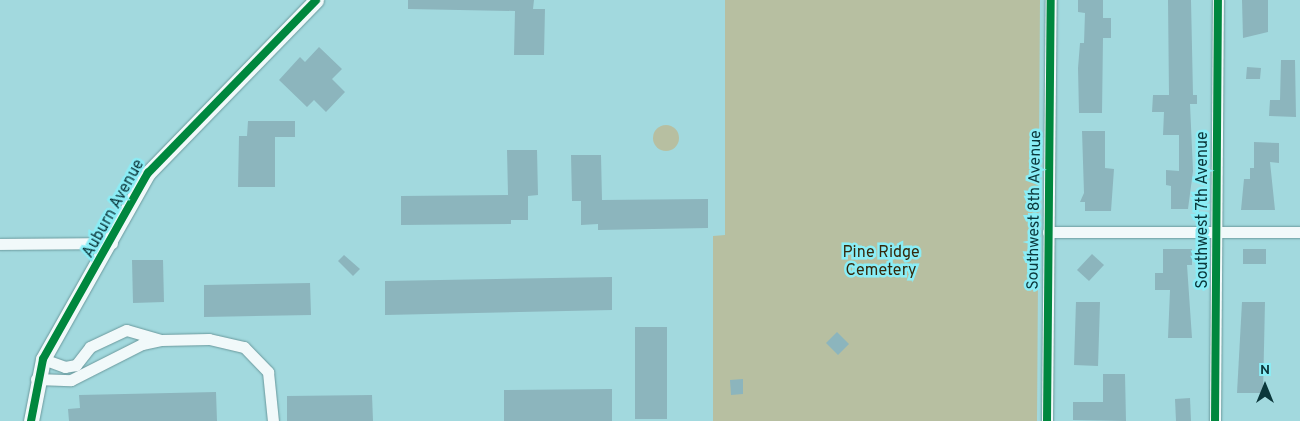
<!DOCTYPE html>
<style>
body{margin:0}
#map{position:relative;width:1300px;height:421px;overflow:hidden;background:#a2d9de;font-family:Overpass,sans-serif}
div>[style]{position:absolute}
.green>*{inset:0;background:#b7bfa1}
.round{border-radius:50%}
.building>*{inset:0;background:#8cb5bd}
.roads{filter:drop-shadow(0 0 1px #6a999d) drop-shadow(0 0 1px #6a999d)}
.minor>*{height:11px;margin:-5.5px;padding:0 5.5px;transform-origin:5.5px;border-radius:5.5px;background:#f1f9fa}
.tertiary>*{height:15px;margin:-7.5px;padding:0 7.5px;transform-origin:7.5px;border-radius:7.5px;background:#f1f9fa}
.cycleway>*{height:8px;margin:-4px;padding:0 4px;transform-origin:4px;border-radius:4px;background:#00873e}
span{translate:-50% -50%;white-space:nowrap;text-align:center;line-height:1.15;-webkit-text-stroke:5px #8aedf6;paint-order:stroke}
.street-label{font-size:16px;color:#0b373b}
.park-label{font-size:16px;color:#35280b}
.north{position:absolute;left:1240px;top:361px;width:50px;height:50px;-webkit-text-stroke:4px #8aedf6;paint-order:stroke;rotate:0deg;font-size:14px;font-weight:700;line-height:20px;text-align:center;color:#0b373b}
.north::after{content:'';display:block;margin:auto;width:18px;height:22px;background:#0b373b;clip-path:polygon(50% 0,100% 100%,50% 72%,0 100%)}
</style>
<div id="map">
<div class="green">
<div style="clip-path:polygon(725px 0,1040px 0,1037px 421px,713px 421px,713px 236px,725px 235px)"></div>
<div class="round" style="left:653px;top:125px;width:26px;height:26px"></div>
</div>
<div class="building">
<div style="clip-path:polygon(408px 0,534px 0,533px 9px,545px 9px,544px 55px,514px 55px,515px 11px,408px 9px)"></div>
<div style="clip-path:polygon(1078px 0,1103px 0,1103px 18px,1111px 18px,1111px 38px,1103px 38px,1102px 113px,1079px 113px,1078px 68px,1080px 43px,1084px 43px,1085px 13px,1078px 12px)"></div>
<div style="clip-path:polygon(1168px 0,1191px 0,1193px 95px,1197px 95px,1197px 104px,1190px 104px,1193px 171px,1188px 209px,1171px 209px,1171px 186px,1166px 185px,1166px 170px,1179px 171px,1179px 135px,1163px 135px,1164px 112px,1152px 112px,1153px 95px,1169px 95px)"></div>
<div style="clip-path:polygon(1242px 0,1268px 0,1268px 32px,1243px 38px)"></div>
<div style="clip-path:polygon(319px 47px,342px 69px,332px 79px,345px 92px,326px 112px,314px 100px,307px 107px,279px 80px,300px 57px,305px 62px)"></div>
<div style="clip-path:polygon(1281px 60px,1295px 60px,1296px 117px,1269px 116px,1270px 100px,1280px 100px)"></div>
<div style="clip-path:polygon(1247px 67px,1261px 68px,1260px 79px,1246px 79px)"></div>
<div style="clip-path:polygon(248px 121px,295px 121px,295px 137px,275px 137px,275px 187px,238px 187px,239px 136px,247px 136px)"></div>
<div style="clip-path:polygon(1082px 131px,1105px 131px,1105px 168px,1114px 169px,1111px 211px,1085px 211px,1085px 202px,1080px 202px,1084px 193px)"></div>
<div style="clip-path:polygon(1254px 142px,1279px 143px,1279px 163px,1270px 162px,1275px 210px,1241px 210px,1244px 179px,1250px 179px,1250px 168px,1254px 168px)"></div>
<div style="clip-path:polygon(507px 150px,537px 150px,538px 195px,528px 196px,528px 220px,511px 220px,511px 224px,401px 225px,401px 196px,508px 195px)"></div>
<div style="clip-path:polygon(571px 155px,601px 155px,602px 200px,708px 199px,708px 228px,598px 230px,598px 224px,581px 225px,581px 201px,572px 201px)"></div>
<div style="clip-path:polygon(1163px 249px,1192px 249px,1192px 265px,1187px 265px,1192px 338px,1168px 338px,1170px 290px,1155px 290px,1155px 273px,1163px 273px)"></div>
<div style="clip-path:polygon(1243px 249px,1266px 249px,1266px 264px,1243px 264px)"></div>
<div style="clip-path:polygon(1092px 254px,1104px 265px,1089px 281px,1077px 270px)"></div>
<div style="clip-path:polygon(344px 255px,360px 269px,353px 276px,338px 261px)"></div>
<div style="clip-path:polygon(132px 260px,163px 260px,164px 302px,133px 303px)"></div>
<div style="clip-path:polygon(612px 277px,612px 310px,385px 315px,385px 281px)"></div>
<div style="clip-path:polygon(310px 283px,311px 315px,204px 317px,204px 285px)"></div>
<div style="clip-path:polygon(1076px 302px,1100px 302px,1098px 366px,1074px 365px)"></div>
<div style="clip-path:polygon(1242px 302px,1265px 302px,1263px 393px,1237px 393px)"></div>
<div style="clip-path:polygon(635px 327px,667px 327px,667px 419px,635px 419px)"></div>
<div style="clip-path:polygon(837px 332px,849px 344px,838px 355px,826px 343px)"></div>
<div style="clip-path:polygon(1103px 374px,1125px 374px,1126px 421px,1073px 420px,1073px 402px,1103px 402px)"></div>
<div style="clip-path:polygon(743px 379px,743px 394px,731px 395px,730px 380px)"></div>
<div style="clip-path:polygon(612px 389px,612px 421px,504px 421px,504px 390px)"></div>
<div style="clip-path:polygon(216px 392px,217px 421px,69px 421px,68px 409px,80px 408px,79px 395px)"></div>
<div style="clip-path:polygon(372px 395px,373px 421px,287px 421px,287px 396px)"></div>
<div style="clip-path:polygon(1190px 398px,1191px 421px,1176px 421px,1175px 399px)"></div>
</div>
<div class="roads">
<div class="minor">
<div style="left:1048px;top:232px;width:252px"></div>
<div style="left:0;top:244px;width:112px;rotate:-0.5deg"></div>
<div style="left:161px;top:340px;width:48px;rotate:-1.2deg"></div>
<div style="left:209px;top:339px;width:36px;rotate:13deg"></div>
<div style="left:244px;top:347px;width:35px;rotate:46deg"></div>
<div style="left:268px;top:372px;width:49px;rotate:84.2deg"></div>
<div style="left:36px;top:379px;width:35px;rotate:2deg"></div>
<div style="left:71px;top:380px;width:80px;rotate:-26.9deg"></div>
<div style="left:142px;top:344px;width:19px;rotate:-12deg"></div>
<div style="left:161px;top:340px;width:36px;rotate:-164deg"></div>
<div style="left:126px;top:330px;width:40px;rotate:155deg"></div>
<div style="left:90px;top:347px;width:23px;rotate:128deg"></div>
<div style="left:76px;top:365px;width:11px;rotate:170deg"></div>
<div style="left:65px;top:367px;width:23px;rotate:-160deg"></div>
<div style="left:1047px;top:421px;width:421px;rotate:-89.5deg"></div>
<div style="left:1215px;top:421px;width:421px;rotate:-89.6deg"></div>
</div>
<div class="tertiary">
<div style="left:31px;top:421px;width:63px;rotate:-79deg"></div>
<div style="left:43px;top:359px;width:214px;rotate:-60.6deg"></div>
<div style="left:148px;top:173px;width:241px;rotate:-45.8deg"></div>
</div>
</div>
<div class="cycleway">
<div style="left:31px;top:421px;width:63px;rotate:-79deg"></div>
<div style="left:43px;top:359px;width:214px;rotate:-60.6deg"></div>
<div style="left:148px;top:173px;width:241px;rotate:-45.8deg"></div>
<div style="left:1047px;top:421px;width:421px;rotate:-89.5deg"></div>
<div style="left:1215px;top:421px;width:421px;rotate:-89.6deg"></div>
</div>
<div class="street-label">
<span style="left:114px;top:209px;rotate:-61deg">Auburn Avenue</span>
<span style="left:1035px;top:210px;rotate:-89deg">Southwest 8th Avenue</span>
<span style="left:1203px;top:210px;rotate:-90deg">Southwest 7th Avenue</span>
</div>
<div class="park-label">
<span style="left:881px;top:262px">Pine Ridge<br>Cemetery</span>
</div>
<div class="north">N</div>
</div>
